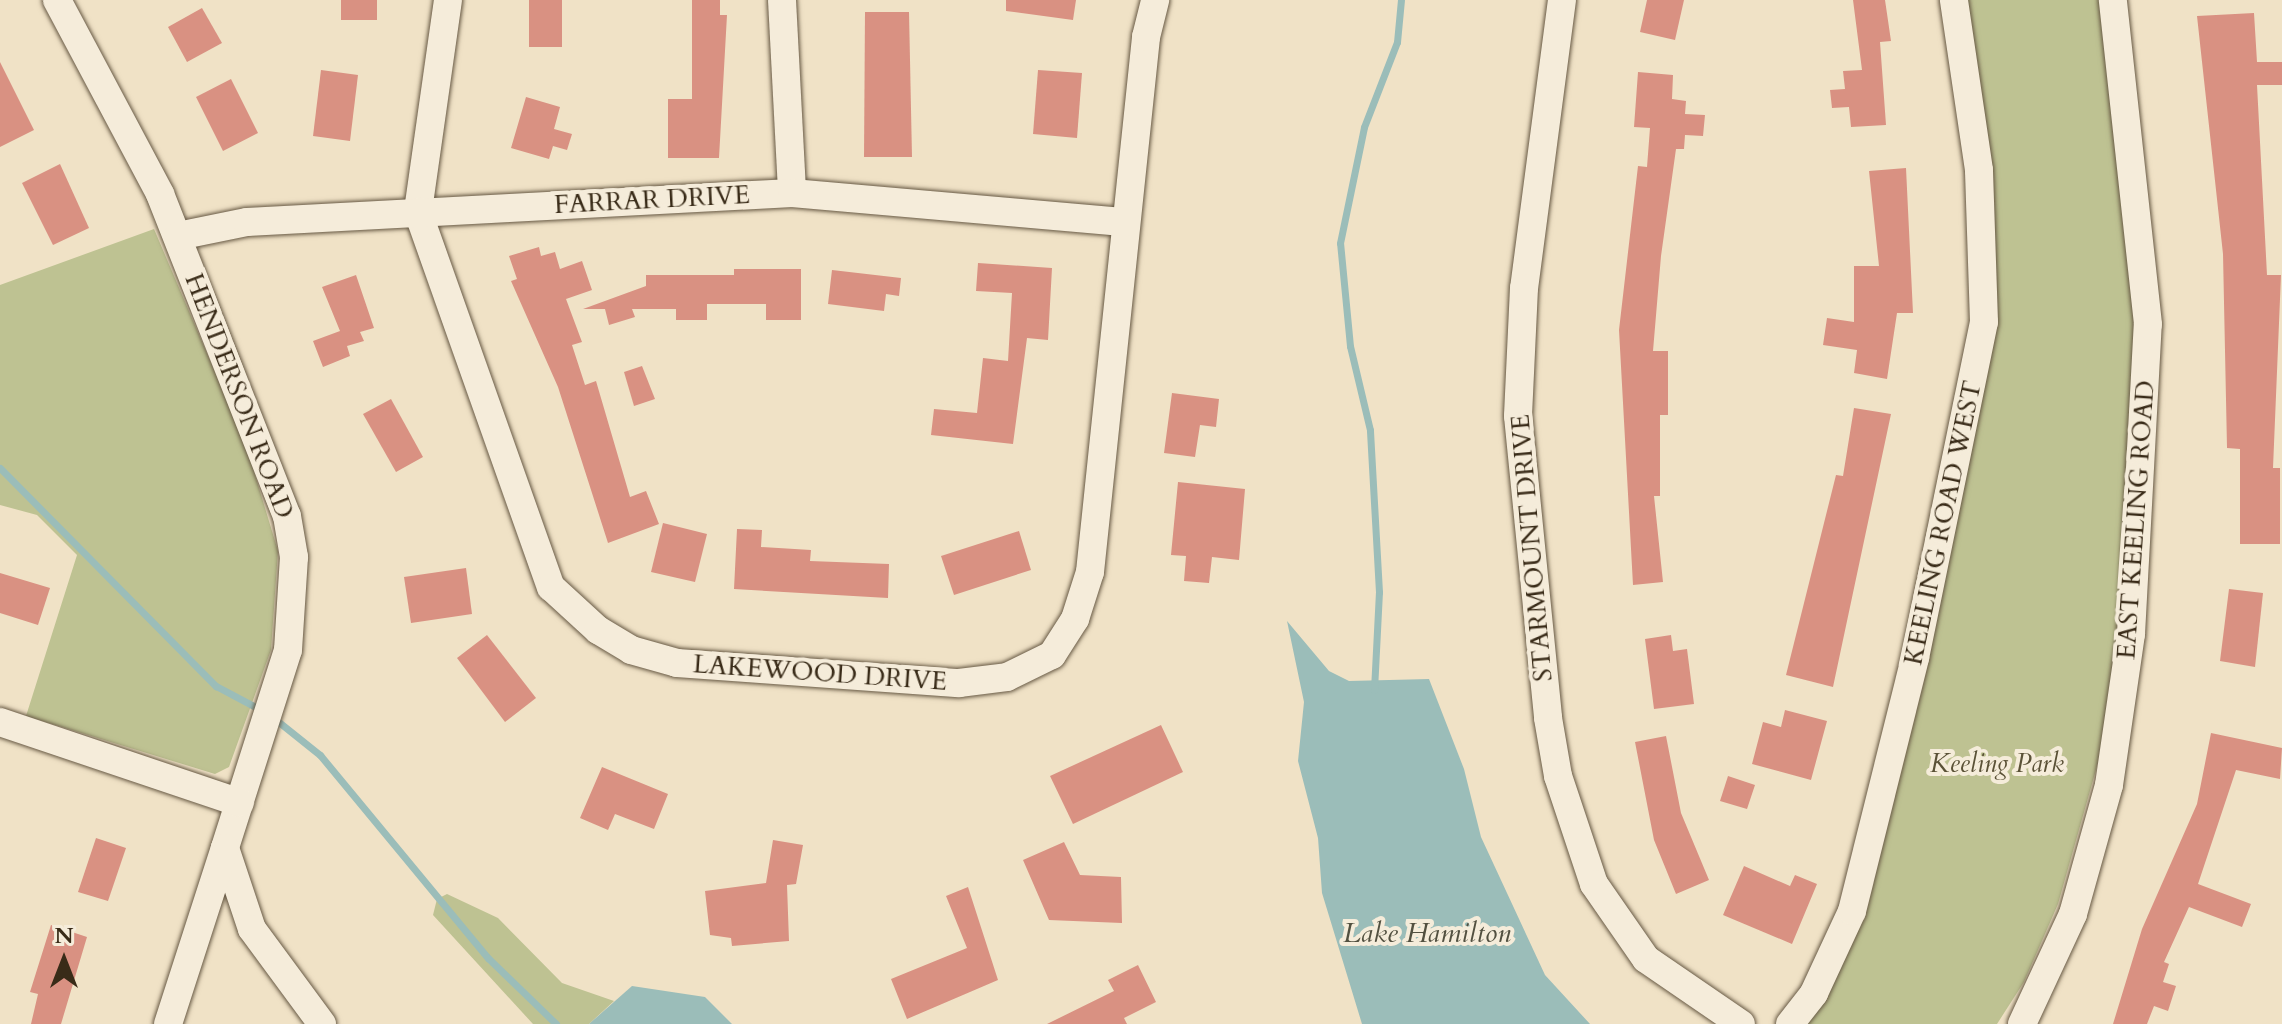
<!DOCTYPE html>
<style>
body{margin:0}
#map{position:relative;width:2282px;height:1024px;overflow:hidden;background:#f0e2c6;font-family:Cardo,serif}
div>[style]{position:absolute}
.green>*{inset:0;background:#bec292}
.water>*{inset:0;background:#9bbdb9}
.stream>*{height:7px;margin:-3.5px;padding:0 3.5px;transform-origin:3.5px;border-radius:3.5px;background:#9bbdb9}
.building>*{inset:0;background:#d99182}
.roads{filter:drop-shadow(0 0 2px #675944) drop-shadow(0 0 2px #675944)}
.minor>*{height:28px;margin:-14px;padding:0 14px;transform-origin:14px;border-radius:14px;background:#f5ecda}
span{translate:-50% -50%;white-space:nowrap;text-align:center;line-height:1.15;-webkit-text-stroke:8px #f5ecda;paint-order:stroke}
.street-label{font-size:26px;color:#392b18}
.park-label{font-size:26px;color:#5a5136;font-style:italic}
.water-label{font-size:28px;color:#525040;font-style:italic}
.north{position:absolute;left:24px;top:920px;width:80px;height:80px;-webkit-text-stroke:6px #f5ecda;paint-order:stroke;rotate:0deg;font-size:22px;font-weight:700;line-height:32px;text-align:center;color:#392b18}
.north::after{content:'';display:block;margin:auto;width:28px;height:36px;background:#392b18;clip-path:polygon(50% 0,100% 100%,50% 72%,0 100%)}
</style>
<div id="map">
<div class="green">
<div style="clip-path:polygon(1963px 0,2105px 0,2139px 325px,2120px 627px,2103px 745px,2058px 904px,2024px 982px,1997px 1024px,1799px 1024px,1818px 1000px,1994px 315px)"></div>
<div style="clip-path:polygon(154px 229px,246px 445px,278px 551px,271px 650px,229px 767px,215px 774px,26px 716px,77px 555px,37px 515px,0 505px,0 285px)"></div>
<div style="clip-path:polygon(447px 894px,498px 918px,562px 983px,614px 1001px,589px 1024px,533px 1024px,433px 915px,437px 899px)"></div>
</div>
<div class="water">
<div style="clip-path:polygon(1287px 621px,1329px 671px,1349px 681px,1429px 679px,1464px 769px,1481px 837px,1545px 975px,1590px 1024px,1362px 1024px,1322px 893px,1318px 838px,1298px 761px,1304px 702px)"></div>
<div style="clip-path:polygon(632px 986px,705px 997px,732px 1024px,589px 1024px)"></div>
</div>
<div class="stream">
<div style="left:0;top:468px;width:307px;rotate:45.3deg"></div>
<div style="left:216px;top:686px;width:51px;rotate:28.1deg"></div>
<div style="left:1374px;top:690px;width:98px;rotate:-87.1deg"></div>
<div style="left:1379px;top:592px;width:162px;rotate:-93.2deg"></div>
<div style="left:1370px;top:430px;width:86px;rotate:-103.4deg"></div>
<div style="left:1350px;top:346px;width:103px;rotate:-95.5deg"></div>
<div style="left:1340px;top:243px;width:118px;rotate:-78.3deg"></div>
<div style="left:1364px;top:127px;width:91px;rotate:-68.8deg"></div>
<div style="left:1397px;top:42px;width:42px;rotate:-84.6deg"></div>
<div style="left:275px;top:719px;width:58px;rotate:38.7deg"></div>
<div style="left:320px;top:755px;width:264px;rotate:50.4deg"></div>
<div style="left:488px;top:958px;width:95px;rotate:44.1deg"></div>
</div>
<div class="building">
<div style="clip-path:polygon(341px 0,377px 0,377px 20px,341px 20px)"></div>
<div style="clip-path:polygon(529px 0,562px 0,562px 47px,529px 47px)"></div>
<div style="clip-path:polygon(692px 0,720px 0,720px 15px,727px 15px,719px 158px,668px 158px,668px 99px,692px 99px)"></div>
<div style="clip-path:polygon(1006px 0,1076px 0,1073px 20px,1006px 11px)"></div>
<div style="clip-path:polygon(1647px 0,1684px 0,1675px 40px,1640px 32px)"></div>
<div style="clip-path:polygon(1853px 0,1885px 0,1891px 41px,1880px 42px,1886px 125px,1851px 127px,1849px 107px,1832px 108px,1830px 90px,1845px 89px,1843px 71px,1862px 70px)"></div>
<div style="clip-path:polygon(202px 8px,222px 43px,187px 62px,168px 27px)"></div>
<div style="clip-path:polygon(865px 12px,909px 12px,912px 157px,864px 157px)"></div>
<div style="clip-path:polygon(2254px 13px,2257px 62px,2282px 62px,2282px 85px,2257px 85px,2267px 275px,2281px 275px,2273px 468px,2280px 468px,2280px 544px,2240px 544px,2240px 449px,2227px 448px,2223px 254px,2197px 16px)"></div>
<div style="clip-path:polygon(0 62px,34px 130px,0 147px)"></div>
<div style="clip-path:polygon(321px 70px,358px 75px,350px 141px,313px 136px)"></div>
<div style="clip-path:polygon(1038px 70px,1082px 73px,1077px 138px,1033px 134px)"></div>
<div style="clip-path:polygon(1638px 72px,1673px 75px,1672px 99px,1686px 101px,1685px 114px,1705px 115px,1703px 136px,1685px 135px,1684px 149px,1676px 149px,1661px 256px,1653px 351px,1668px 351px,1668px 415px,1660px 415px,1660px 496px,1654px 496px,1663px 582px,1633px 585px,1619px 330px,1638px 166px,1647px 167px,1650px 128px,1634px 127px)"></div>
<div style="clip-path:polygon(231px 79px,258px 133px,223px 151px,196px 97px)"></div>
<div style="clip-path:polygon(526px 97px,560px 107px,554px 129px,572px 134px,567px 150px,553px 146px,549px 159px,511px 148px)"></div>
<div style="clip-path:polygon(60px 164px,89px 228px,53px 245px,22px 183px)"></div>
<div style="clip-path:polygon(1906px 168px,1913px 313px,1897px 313px,1887px 379px,1854px 373px,1857px 350px,1823px 345px,1827px 318px,1854px 322px,1854px 266px,1879px 266px,1869px 171px)"></div>
<div style="clip-path:polygon(539px 247px,541px 256px,555px 252px,560px 269px,582px 261px,592px 290px,566px 299px,582px 342px,572px 345px,585px 385px,596px 381px,630px 497px,646px 491px,659px 524px,608px 543px,558px 387px,511px 281px,517px 279px,509px 256px)"></div>
<div style="clip-path:polygon(978px 263px,1052px 268px,1048px 340px,1027px 338px,1013px 444px,931px 435px,934px 409px,977px 413px,983px 358px,1008px 361px,1012px 293px,976px 291px)"></div>
<div style="clip-path:polygon(734px 269px,801px 269px,801px 320px,766px 320px,766px 304px,707px 304px,707px 320px,676px 320px,676px 309px,632px 309px,635px 317px,609px 325px,605px 309px,583px 309px,646px 286px,646px 275px,734px 275px)"></div>
<div style="clip-path:polygon(832px 270px,901px 278px,899px 296px,886px 294px,884px 311px,828px 304px)"></div>
<div style="clip-path:polygon(356px 275px,374px 328px,360px 332px,364px 341px,347px 346px,350px 356px,323px 367px,313px 341px,340px 331px,322px 287px)"></div>
<div style="clip-path:polygon(642px 366px,655px 399px,634px 406px,624px 372px)"></div>
<div style="clip-path:polygon(1172px 393px,1219px 399px,1216px 427px,1200px 425px,1195px 457px,1164px 453px)"></div>
<div style="clip-path:polygon(391px 399px,423px 457px,396px 472px,363px 414px)"></div>
<div style="clip-path:polygon(1854px 408px,1891px 414px,1833px 687px,1786px 675px,1836px 475px,1843px 476px)"></div>
<div style="clip-path:polygon(1178px 482px,1245px 489px,1239px 560px,1212px 557px,1209px 583px,1184px 581px,1186px 556px,1171px 555px)"></div>
<div style="clip-path:polygon(663px 523px,707px 534px,695px 582px,651px 572px)"></div>
<div style="clip-path:polygon(737px 529px,762px 530px,761px 547px,811px 550px,810px 561px,889px 564px,888px 598px,734px 589px)"></div>
<div style="clip-path:polygon(1019px 531px,1031px 570px,954px 595px,941px 556px)"></div>
<div style="clip-path:polygon(466px 568px,472px 614px,411px 623px,404px 577px)"></div>
<div style="clip-path:polygon(0 573px,50px 588px,38px 625px,0 613px)"></div>
<div style="clip-path:polygon(2229px 589px,2263px 593px,2255px 667px,2220px 661px)"></div>
<div style="clip-path:polygon(487px 635px,536px 698px,505px 722px,457px 658px)"></div>
<div style="clip-path:polygon(1671px 635px,1673px 651px,1687px 649px,1694px 704px,1654px 709px,1645px 639px)"></div>
<div style="clip-path:polygon(1785px 710px,1827px 721px,1811px 780px,1752px 764px,1763px 722px,1781px 727px)"></div>
<div style="clip-path:polygon(1161px 725px,1183px 772px,1073px 824px,1050px 776px)"></div>
<div style="clip-path:polygon(2211px 733px,2282px 748px,2280px 779px,2236px 770px,2198px 884px,2251px 904px,2242px 927px,2189px 907px,2164px 962px,2169px 964px,2163px 982px,2176px 986px,2168px 1011px,2154px 1006px,2147px 1024px,2113px 1024px,2142px 929px,2197px 804px)"></div>
<div style="clip-path:polygon(1666px 736px,1681px 813px,1709px 880px,1676px 894px,1654px 840px,1635px 742px)"></div>
<div style="clip-path:polygon(602px 767px,668px 794px,654px 829px,615px 814px,608px 830px,580px 818px)"></div>
<div style="clip-path:polygon(1728px 776px,1755px 785px,1747px 809px,1720px 801px)"></div>
<div style="clip-path:polygon(96px 838px,126px 848px,108px 901px,78px 892px)"></div>
<div style="clip-path:polygon(773px 840px,803px 845px,796px 884px,787px 885px,789px 941px,732px 946px,731px 938px,710px 935px,705px 891px,766px 883px)"></div>
<div style="clip-path:polygon(1064px 842px,1080px 875px,1121px 877px,1122px 923px,1049px 920px,1023px 860px)"></div>
<div style="clip-path:polygon(1744px 866px,1790px 886px,1795px 875px,1817px 884px,1792px 944px,1723px 915px)"></div>
<div style="clip-path:polygon(968px 887px,998px 980px,907px 1019px,891px 979px,967px 948px,946px 896px)"></div>
<div style="clip-path:polygon(51px 925px,87px 937px,61px 1024px,31px 1024px,38px 994px,30px 992px)"></div>
<div style="clip-path:polygon(1138px 965px,1156px 1002px,1124px 1018px,1127px 1024px,1047px 1024px,1114px 991px,1108px 980px)"></div>
</div>
<div class="roads">
<div class="minor">
<div style="left:57px;top:0;width:220px;rotate:62deg"></div>
<div style="left:160px;top:194px;width:346px;rotate:68.5deg"></div>
<div style="left:287px;top:516px;width:42px;rotate:80.3deg"></div>
<div style="left:294px;top:557px;width:93px;rotate:93.7deg"></div>
<div style="left:288px;top:650px;width:208px;rotate:107.7deg"></div>
<div style="left:225px;top:848px;width:85px;rotate:71.6deg"></div>
<div style="left:252px;top:929px;width:118px;rotate:53.6deg"></div>
<div style="left:448px;top:0;width:214px;rotate:98.1deg"></div>
<div style="left:418px;top:212px;width:398px;rotate:70.5deg"></div>
<div style="left:551px;top:587px;width:64px;rotate:42.5deg"></div>
<div style="left:598px;top:630px;width:39px;rotate:31deg"></div>
<div style="left:631px;top:650px;width:48px;rotate:15.8deg"></div>
<div style="left:677px;top:663px;width:283px;rotate:4.1deg"></div>
<div style="left:959px;top:683px;width:48px;rotate:-7.1deg"></div>
<div style="left:1007px;top:677px;width:50px;rotate:-26.1deg"></div>
<div style="left:1052px;top:655px;width:43px;rotate:-57.4deg"></div>
<div style="left:1075px;top:619px;width:49px;rotate:-72.3deg"></div>
<div style="left:1090px;top:572px;width:538px;rotate:-84.02deg"></div>
<div style="left:1146px;top:37px;width:38px;rotate:-76deg"></div>
<div style="left:782px;top:0;width:193px;rotate:87deg"></div>
<div style="left:1562px;top:0;width:290px;rotate:97.5deg"></div>
<div style="left:1524px;top:288px;width:128px;rotate:92.7deg"></div>
<div style="left:1518px;top:416px;width:303px;rotate:84.3deg"></div>
<div style="left:1548px;top:718px;width:59px;rotate:80.2deg"></div>
<div style="left:1558px;top:776px;width:114px;rotate:71.6deg"></div>
<div style="left:1594px;top:884px;width:91px;rotate:55.3deg"></div>
<div style="left:1646px;top:959px;width:115px;rotate:34.4deg"></div>
<div style="left:178px;top:236px;width:70px;rotate:-11.5deg"></div>
<div style="left:247px;top:222px;width:546px;rotate:-3.05deg"></div>
<div style="left:792px;top:193px;width:335px;rotate:5deg"></div>
<div style="left:0;top:722px;width:253px;rotate:18.6deg"></div>
<div style="left:168px;top:1024px;width:185px;rotate:-72.1deg"></div>
<div style="left:1790px;top:1024px;width:39px;rotate:-52deg"></div>
<div style="left:1814px;top:993px;width:90px;rotate:-65.1deg"></div>
<div style="left:1852px;top:911px;width:261px;rotate:-76deg"></div>
<div style="left:1915px;top:658px;width:343px;rotate:-78.4deg"></div>
<div style="left:1984px;top:322px;width:152px;rotate:-91.9deg"></div>
<div style="left:1979px;top:170px;width:172px;rotate:-98.4deg"></div>
<div style="left:2022px;top:1024px;width:121px;rotate:-65.1deg"></div>
<div style="left:2073px;top:914px;width:134px;rotate:-74.4deg"></div>
<div style="left:2109px;top:785px;width:153px;rotate:-81.7deg"></div>
<div style="left:2131px;top:634px;width:310px;rotate:-86.9deg"></div>
<div style="left:2148px;top:324px;width:326px;rotate:-96.2deg"></div>
</div>
</div>
<div class="street-label">
<span style="left:652px;top:200px;rotate:-3deg">FARRAR DRIVE</span>
<span style="left:239px;top:396px;rotate:69deg">HENDERSON ROAD</span>
<span style="left:2136px;top:520px;rotate:-86deg">EAST KEELING ROAD</span>
<span style="left:1943px;top:523px;rotate:-78deg">KEELING ROAD WEST</span>
<span style="left:1532px;top:548px;rotate:-95deg">STARMOUNT DRIVE</span>
<span style="left:820px;top:673px;rotate:4deg">LAKEWOOD DRIVE</span>
</div>
<div class="park-label">
<span style="left:1997px;top:764px">Keeling Park</span>
</div>
<div class="water-label">
<span style="left:1427px;top:933px">Lake Hamilton</span>
</div>
<div class="north">N</div>
</div>
